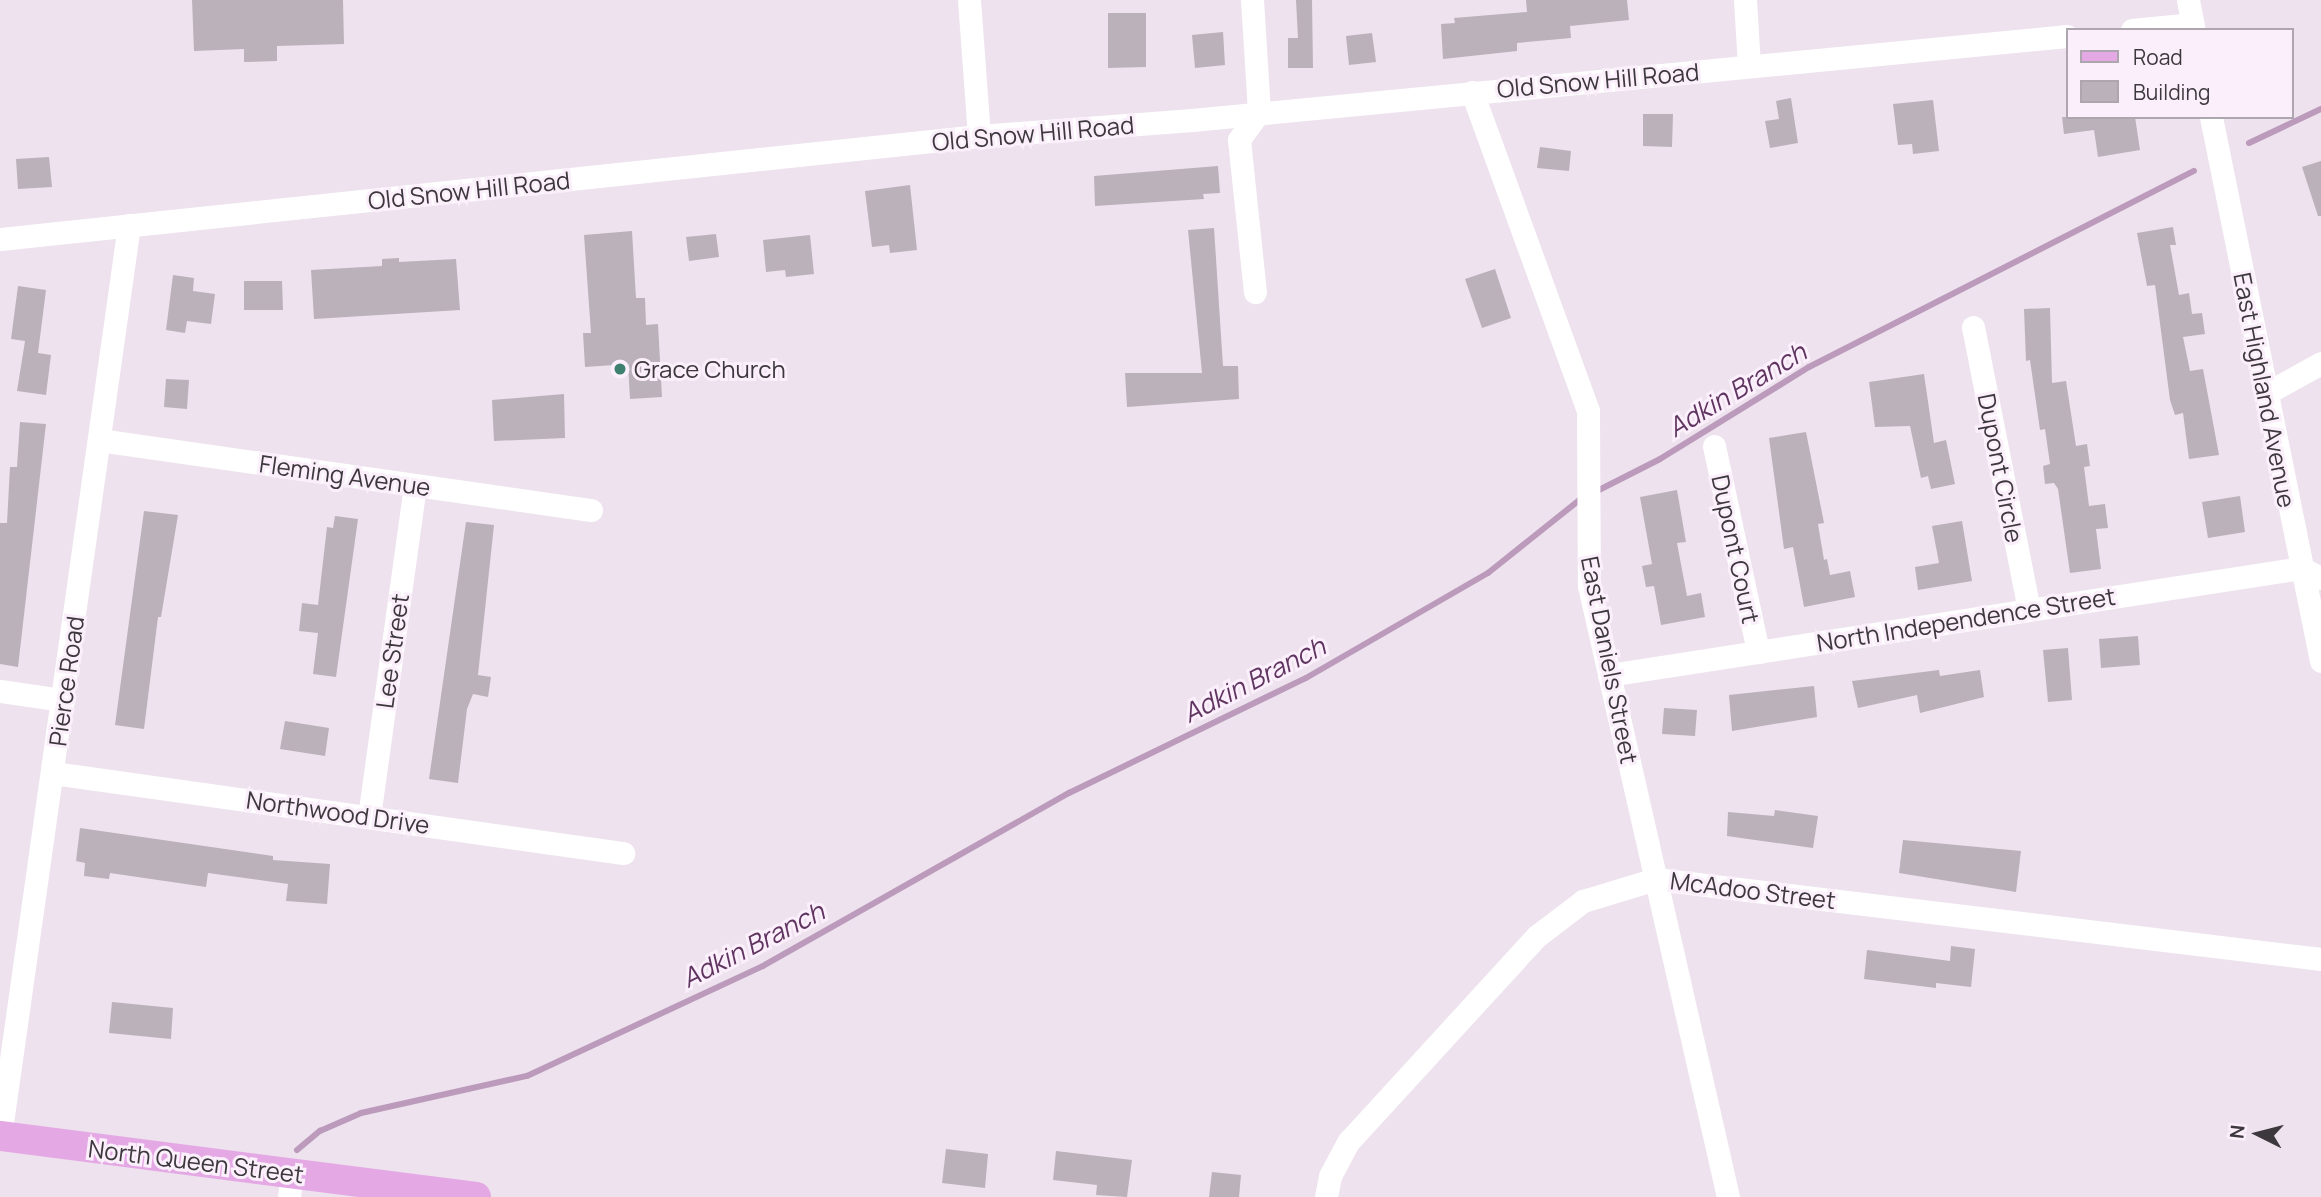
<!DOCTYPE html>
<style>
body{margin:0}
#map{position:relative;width:2321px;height:1197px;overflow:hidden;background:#ede2ed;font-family:Manrope,sans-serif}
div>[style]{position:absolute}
.stream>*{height:6px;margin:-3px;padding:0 3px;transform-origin:3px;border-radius:3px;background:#bb9abb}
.building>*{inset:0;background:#bbb1bb}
.minor>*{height:23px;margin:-11.5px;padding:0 11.5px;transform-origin:11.5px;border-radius:11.5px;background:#fff}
.major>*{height:30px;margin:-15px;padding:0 15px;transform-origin:15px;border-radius:15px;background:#e4a9e5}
.dots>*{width:19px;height:19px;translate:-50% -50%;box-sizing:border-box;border:4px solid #faeffa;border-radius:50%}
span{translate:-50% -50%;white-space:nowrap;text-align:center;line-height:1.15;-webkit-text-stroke:6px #faeffa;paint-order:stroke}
.street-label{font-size:24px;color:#3d383d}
.poi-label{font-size:24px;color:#3d383d}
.left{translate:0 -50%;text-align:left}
.water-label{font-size:26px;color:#5f3460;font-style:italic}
.legend{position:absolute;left:2066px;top:28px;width:228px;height:91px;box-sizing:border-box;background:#faeffa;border:2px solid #aea6ae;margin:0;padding:9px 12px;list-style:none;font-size:21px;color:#3d383d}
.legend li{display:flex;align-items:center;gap:14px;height:35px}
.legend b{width:35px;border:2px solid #aea6ae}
.north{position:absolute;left:2223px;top:1099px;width:70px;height:70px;-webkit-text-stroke:5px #faeffa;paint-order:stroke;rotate:276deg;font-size:19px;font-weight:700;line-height:28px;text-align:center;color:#3d383d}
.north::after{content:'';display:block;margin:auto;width:24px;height:32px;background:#3d383d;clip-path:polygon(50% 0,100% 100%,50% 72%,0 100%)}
</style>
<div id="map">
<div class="stream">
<div style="left:2249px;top:143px;width:80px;rotate:-25.3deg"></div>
<div style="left:1595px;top:492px;width:73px;rotate:-26.9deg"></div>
<div style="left:1660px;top:459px;width:175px;rotate:-31.7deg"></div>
<div style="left:1809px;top:367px;width:432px;rotate:-27deg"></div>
<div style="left:297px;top:1150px;width:30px;rotate:-40deg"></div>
<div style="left:320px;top:1131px;width:45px;rotate:-23.7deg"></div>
<div style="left:361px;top:1113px;width:170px;rotate:-12.6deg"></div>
<div style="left:527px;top:1076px;width:260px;rotate:-25deg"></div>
<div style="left:763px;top:966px;width:352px;rotate:-29.5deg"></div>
<div style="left:1069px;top:793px;width:263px;rotate:-25.9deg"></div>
<div style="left:1306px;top:678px;width:210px;rotate:-30deg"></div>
<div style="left:1488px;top:573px;width:120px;rotate:-38.6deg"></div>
</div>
<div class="building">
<div style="clip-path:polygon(192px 0,343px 0,344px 44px,277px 46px,277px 61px,244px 62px,244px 49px,194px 51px)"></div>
<div style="clip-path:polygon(1296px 0,1312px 0,1313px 68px,1288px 68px,1288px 38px,1298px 38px)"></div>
<div style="clip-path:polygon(1526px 0,1627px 0,1629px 20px,1570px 26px,1571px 38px,1517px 43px,1517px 51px,1443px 59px,1441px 24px,1455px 23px,1454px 18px,1527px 12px)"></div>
<div style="clip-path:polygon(1108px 13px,1146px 13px,1146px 67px,1108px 68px)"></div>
<div style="clip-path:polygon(1223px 32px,1225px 65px,1195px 68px,1192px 35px)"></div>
<div style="clip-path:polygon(1372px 33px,1376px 62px,1349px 65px,1346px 36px)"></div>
<div style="clip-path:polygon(1791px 98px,1798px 143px,1770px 148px,1765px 121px,1779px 119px,1776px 101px)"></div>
<div style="clip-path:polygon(1933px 100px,1939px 151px,1913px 154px,1912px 144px,1898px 145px,1893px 104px)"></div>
<div style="clip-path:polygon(1643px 114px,1673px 114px,1672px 147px,1643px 146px)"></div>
<div style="clip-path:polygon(2062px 117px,2135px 117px,2140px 150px,2098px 157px,2094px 130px,2064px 134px)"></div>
<div style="clip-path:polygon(1540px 147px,1571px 151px,1569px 171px,1537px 168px)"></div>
<div style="clip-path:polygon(49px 157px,52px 187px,18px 189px,16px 159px)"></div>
<div style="clip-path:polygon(2321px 161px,2321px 216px,2318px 216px,2302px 167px)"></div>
<div style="clip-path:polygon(1218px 166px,1220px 193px,1203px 194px,1204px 199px,1095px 206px,1094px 176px)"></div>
<div style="clip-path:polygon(910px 185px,917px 250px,890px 253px,889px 245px,872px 247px,865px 191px)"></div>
<div style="clip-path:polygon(2173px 227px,2176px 245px,2170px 245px,2179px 295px,2189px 293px,2192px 314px,2202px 313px,2205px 334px,2183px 337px,2190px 371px,2203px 369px,2219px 455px,2189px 459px,2183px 413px,2175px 415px,2170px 400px,2155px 285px,2147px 286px,2137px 233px)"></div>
<div style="clip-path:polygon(1214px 228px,1223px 366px,1238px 366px,1239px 399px,1127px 407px,1125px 373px,1202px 373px,1188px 230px)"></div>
<div style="clip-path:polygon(632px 231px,636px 298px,645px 298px,646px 325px,658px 324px,662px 397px,630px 399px,628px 364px,585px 367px,583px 333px,591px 333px,584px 235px)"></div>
<div style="clip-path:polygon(716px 234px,719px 257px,689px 261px,686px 237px)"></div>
<div style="clip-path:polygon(810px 235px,814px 274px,786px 277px,785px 270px,766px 272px,763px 240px)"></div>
<div style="clip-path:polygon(399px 258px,399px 262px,456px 259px,460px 310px,314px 319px,311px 270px,382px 266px,382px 259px)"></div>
<div style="clip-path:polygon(1495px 269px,1511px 318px,1482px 328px,1465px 279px)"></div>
<div style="clip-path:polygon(173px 275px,194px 278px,193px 291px,215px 294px,211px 324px,187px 321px,185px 333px,166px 330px)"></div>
<div style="clip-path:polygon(244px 281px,282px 281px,283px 310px,244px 310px)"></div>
<div style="clip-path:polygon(18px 286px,46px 290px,38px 353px,51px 355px,46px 395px,17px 391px,25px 341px,11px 339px)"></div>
<div style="clip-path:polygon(2050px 308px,2052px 383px,2066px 381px,2076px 446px,2087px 444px,2090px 466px,2084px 467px,2089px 506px,2105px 504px,2108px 528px,2096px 529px,2101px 569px,2070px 573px,2058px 489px,2054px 483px,2045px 484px,2043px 466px,2050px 464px,2045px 429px,2040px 430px,2030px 360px,2026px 361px,2024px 309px)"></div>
<div style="clip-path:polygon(1924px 374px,1934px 443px,1946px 440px,1955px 484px,1931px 489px,1928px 476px,1921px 478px,1910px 426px,1875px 427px,1869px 382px)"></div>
<div style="clip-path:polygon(166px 379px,189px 380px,187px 409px,164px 407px)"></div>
<div style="clip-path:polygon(564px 394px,565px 438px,494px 441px,492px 400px)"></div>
<div style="clip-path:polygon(20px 422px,46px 424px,18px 667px,0 664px,0 523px,7px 523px,10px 467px,17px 467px)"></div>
<div style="clip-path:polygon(1806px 432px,1824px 523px,1818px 524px,1824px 560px,1827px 559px,1830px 575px,1850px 571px,1855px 597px,1804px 607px,1793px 547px,1784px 549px,1769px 438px)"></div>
<div style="clip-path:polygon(1677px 490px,1686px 542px,1677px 543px,1687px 596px,1701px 593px,1705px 617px,1661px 625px,1654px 586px,1646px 587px,1642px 566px,1652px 564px,1640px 497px)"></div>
<div style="clip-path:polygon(2240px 496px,2245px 532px,2208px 538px,2202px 502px)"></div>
<div style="clip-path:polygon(144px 511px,178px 515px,161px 617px,158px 617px,144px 729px,115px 725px)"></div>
<div style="clip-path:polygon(335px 516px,358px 519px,336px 677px,313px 674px,318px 633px,299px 631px,302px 603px,318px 605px,327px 527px,333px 528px)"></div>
<div style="clip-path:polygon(1962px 521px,1972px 581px,1918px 590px,1915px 567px,1939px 563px,1932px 526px)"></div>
<div style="clip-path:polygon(466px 522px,494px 525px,478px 675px,491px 677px,488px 697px,473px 694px,467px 709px,458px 783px,429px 779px)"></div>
<div style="clip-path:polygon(2138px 636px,2140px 665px,2101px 668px,2099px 639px)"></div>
<div style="clip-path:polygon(2068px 648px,2072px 700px,2048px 702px,2043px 650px)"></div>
<div style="clip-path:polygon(1939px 670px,1940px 676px,1980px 670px,1984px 697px,1920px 713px,1917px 695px,1858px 708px,1852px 681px)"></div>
<div style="clip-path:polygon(1814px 686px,1817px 717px,1732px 731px,1729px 695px)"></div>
<div style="clip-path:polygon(1664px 708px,1697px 710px,1695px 736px,1662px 734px)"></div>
<div style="clip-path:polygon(285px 721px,329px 728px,325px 756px,280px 749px)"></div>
<div style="clip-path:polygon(1775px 810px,1818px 816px,1813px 848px,1727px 836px,1728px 812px,1774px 816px)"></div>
<div style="clip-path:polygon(80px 828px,273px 856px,273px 860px,330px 864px,327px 904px,286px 901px,288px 884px,208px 873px,206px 887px,110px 873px,109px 879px,84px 876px,85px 863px,76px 861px)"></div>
<div style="clip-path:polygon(1903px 840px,2021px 851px,2016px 892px,1899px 873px)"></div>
<div style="clip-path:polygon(1951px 946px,1975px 949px,1971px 987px,1936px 983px,1936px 988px,1864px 979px,1867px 950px,1950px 961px)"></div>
<div style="clip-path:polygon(112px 1002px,173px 1008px,171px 1039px,109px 1033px)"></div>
<div style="clip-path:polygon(946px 1149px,988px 1154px,985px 1188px,942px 1183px)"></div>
<div style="clip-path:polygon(1056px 1151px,1132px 1160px,1127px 1197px,1096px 1195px,1097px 1185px,1053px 1180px)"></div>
<div style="clip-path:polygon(1212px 1172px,1241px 1175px,1239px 1197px,1209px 1197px)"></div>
</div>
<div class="minor">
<div style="left:969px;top:0;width:136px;rotate:85.8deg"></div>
<div style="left:1252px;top:0;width:112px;rotate:86.4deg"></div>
<div style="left:1259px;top:112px;width:34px;rotate:126deg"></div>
<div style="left:1239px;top:140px;width:153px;rotate:84deg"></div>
<div style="left:1745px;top:0;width:66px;rotate:86.5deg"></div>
<div style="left:2188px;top:0;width:31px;rotate:79deg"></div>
<div style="left:2132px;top:30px;width:61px;rotate:-5.6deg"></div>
<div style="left:1472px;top:92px;width:339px;rotate:70deg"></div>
<div style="left:1588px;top:411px;width:175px;rotate:89.7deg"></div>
<div style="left:1589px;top:586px;width:627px;rotate:77.18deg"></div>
<div style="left:2211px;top:117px;width:555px;rotate:78.57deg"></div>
<div style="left:0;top:239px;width:984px;rotate:-6.01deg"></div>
<div style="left:979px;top:136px;width:214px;rotate:-4.3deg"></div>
<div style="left:1192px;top:120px;width:879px;rotate:-5.48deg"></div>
<div style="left:1973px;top:327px;width:288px;rotate:78.8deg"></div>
<div style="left:2265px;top:394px;width:64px;rotate:-29deg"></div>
<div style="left:99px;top:440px;width:497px;rotate:8.1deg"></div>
<div style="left:1714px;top:446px;width:211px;rotate:77.9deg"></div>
<div style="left:1609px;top:675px;width:700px;rotate:-8.79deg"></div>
<div style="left:2301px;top:568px;width:22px;rotate:27deg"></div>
<div style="left:0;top:691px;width:64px;rotate:8.1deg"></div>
<div style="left:53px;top:773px;width:576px;rotate:7.99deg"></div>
<div style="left:369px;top:817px;width:335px;rotate:-82.1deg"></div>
<div style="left:0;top:1137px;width:921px;rotate:-81.95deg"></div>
<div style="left:289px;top:1197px;width:24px;rotate:-83deg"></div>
<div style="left:1326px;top:1197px;width:21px;rotate:-79deg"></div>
<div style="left:1330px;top:1176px;width:40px;rotate:-62deg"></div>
<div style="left:1349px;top:1141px;width:278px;rotate:-47.5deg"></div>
<div style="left:1537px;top:936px;width:58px;rotate:-37.3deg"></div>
<div style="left:1583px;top:901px;width:76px;rotate:-16.8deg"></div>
<div style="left:1656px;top:879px;width:670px;rotate:6.86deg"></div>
</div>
<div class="major">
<div style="left:0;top:1136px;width:480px;rotate:7.3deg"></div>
</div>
<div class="dots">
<div style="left:620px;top:369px;background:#3e8070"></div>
</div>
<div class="street-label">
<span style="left:1598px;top:80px;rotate:-5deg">Old Snow Hill Road</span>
<span style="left:1033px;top:133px;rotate:-5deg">Old Snow Hill Road</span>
<span style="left:469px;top:190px;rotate:-6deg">Old Snow Hill Road</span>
<span style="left:2265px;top:390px;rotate:79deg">East Highland Avenue</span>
<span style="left:2001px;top:468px;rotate:79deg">Dupont Circle</span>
<span style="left:345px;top:475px;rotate:8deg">Fleming Avenue</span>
<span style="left:1736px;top:549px;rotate:78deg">Dupont Court</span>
<span style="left:1966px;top:619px;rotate:-9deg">North Independence Street</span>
<span style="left:392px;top:651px;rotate:-82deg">Lee Street</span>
<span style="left:1610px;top:660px;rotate:79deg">East Daniels Street</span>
<span style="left:66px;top:681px;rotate:-82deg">Pierce Road</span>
<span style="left:338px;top:812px;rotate:8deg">Northwood Drive</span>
<span style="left:1753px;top:890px;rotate:7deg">McAdoo Street</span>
<span style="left:196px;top:1161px;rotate:7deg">North Queen Street</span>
</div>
<div class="poi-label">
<span class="left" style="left:634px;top:369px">Grace Church</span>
</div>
<div class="water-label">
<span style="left:1737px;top:390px;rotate:-31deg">Adkin Branch</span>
<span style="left:1254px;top:680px;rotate:-27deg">Adkin Branch</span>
<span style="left:753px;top:945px;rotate:-27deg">Adkin Branch</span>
</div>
<ul class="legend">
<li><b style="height:9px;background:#e4a9e5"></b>Road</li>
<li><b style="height:19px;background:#bbb1bb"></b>Building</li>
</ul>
<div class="north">N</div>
</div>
